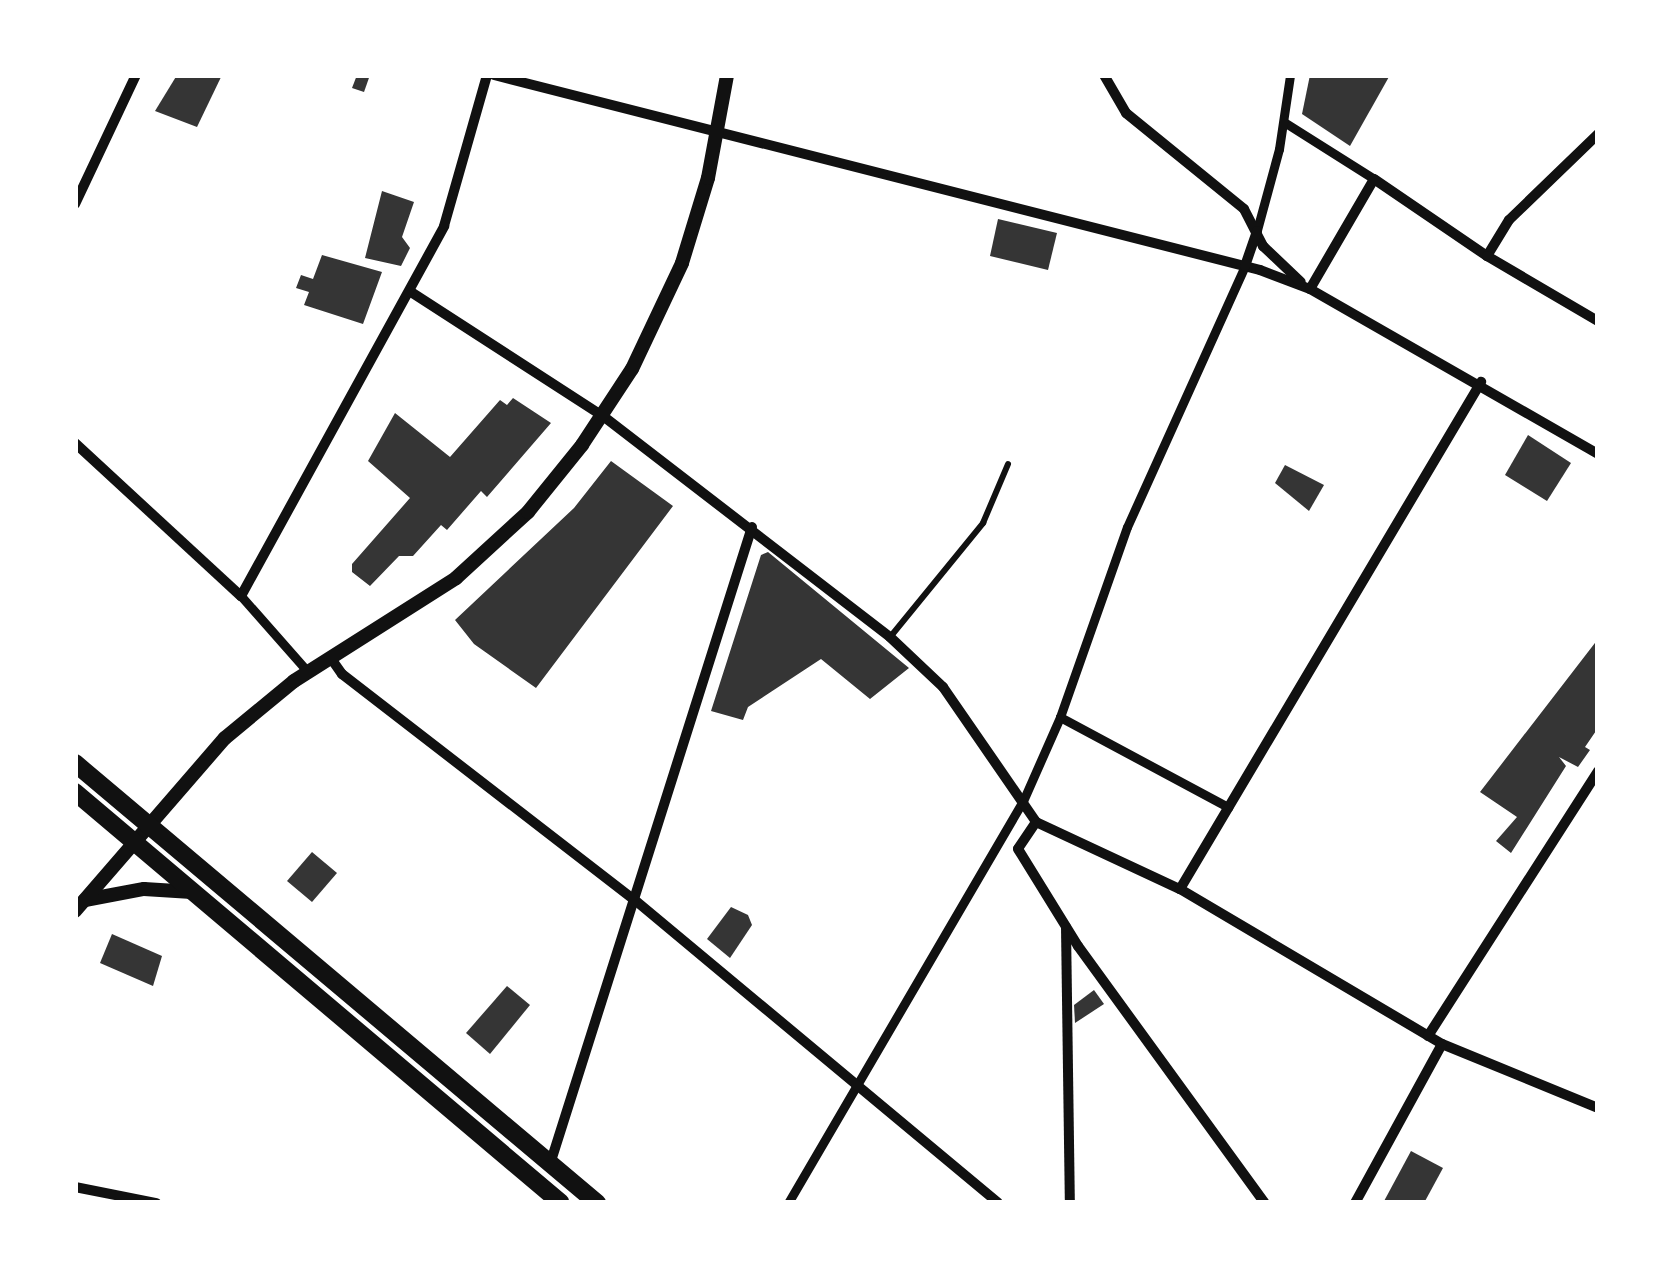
<!DOCTYPE html>
<style>
body{margin:0}
#map{position:relative;width:1673px;height:1278px;overflow:hidden;background:#fff;font-family:"Asap Condensed",sans-serif}
div>[style]{position:absolute}
.building>*{inset:0;background:#353535}
.service>*{height:6px;margin:-3px;padding:0 3px;transform-origin:3px;border-radius:3px;background:#111}
.pedestrian>*{height:9px;margin:-4.5px;padding:0 4.5px;transform-origin:4.5px;border-radius:4.5px;background:#111}
.minor>*{height:10px;margin:-5px;padding:0 5px;transform-origin:5px;border-radius:5px;background:#111}
.tertiary>*{height:14px;margin:-7px;padding:0 7px;transform-origin:7px;border-radius:7px;background:#111}
.primary>*{height:18px;margin:-9px;padding:0 9px;transform-origin:9px;border-radius:9px;background:#111}
span{translate:-50% -50%;white-space:nowrap;text-align:center;line-height:1.15;-webkit-text-stroke:10px #fff;paint-order:stroke}
.frame{position:absolute;inset:0;border:78px solid #fff;pointer-events:none}
</style>
<div id="map">
<div class="building">
<div style="clip-path:polygon(177px 75px,222px 75px,197px 127px,155px 111px)"></div>
<div style="clip-path:polygon(357px 75px,370px 75px,364px 92px,352px 88px)"></div>
<div style="clip-path:polygon(1310px 75px,1390px 75px,1350px 146px,1302px 114px)"></div>
<div style="clip-path:polygon(382px 191px,414px 202px,402px 237px,410px 248px,401px 266px,365px 258px)"></div>
<div style="clip-path:polygon(998px 219px,1057px 233px,1048px 270px,990px 256px)"></div>
<div style="clip-path:polygon(322px 255px,382px 272px,363px 324px,304px 305px,309px 292px,296px 288px,301px 275px,313px 279px)"></div>
<div style="clip-path:polygon(513px 398px,551px 423px,487px 497px,481px 491px,447px 530px,441px 525px,413px 556px,399px 556px,370px 586px,352px 572px,352px 564px,410px 498px,368px 461px,395px 413px,450px 457px,500px 400px,507px 405px)"></div>
<div style="clip-path:polygon(1528px 435px,1571px 463px,1547px 501px,1505px 475px)"></div>
<div style="clip-path:polygon(611px 461px,673px 506px,536px 688px,474px 644px,455px 620px,574px 508px)"></div>
<div style="clip-path:polygon(1285px 465px,1324px 485px,1309px 511px,1275px 483px)"></div>
<div style="clip-path:polygon(768px 552px,909px 668px,870px 699px,821px 659px,748px 707px,743px 720px,711px 711px,761px 555px)"></div>
<div style="clip-path:polygon(1598px 639px,1598px 728px,1585px 747px,1590px 750px,1578px 767px,1559px 757px,1566px 766px,1511px 853px,1496px 841px,1517px 817px,1480px 792px)"></div>
<div style="clip-path:polygon(312px 852px,337px 873px,312px 902px,287px 881px)"></div>
<div style="clip-path:polygon(731px 907px,748px 915px,752px 925px,730px 958px,707px 939px)"></div>
<div style="clip-path:polygon(112px 934px,162px 956px,153px 986px,100px 963px)"></div>
<div style="clip-path:polygon(507px 986px,530px 1005px,490px 1054px,466px 1033px)"></div>
<div style="clip-path:polygon(1094px 990px,1104px 1004px,1075px 1023px,1074px 1005px)"></div>
<div style="clip-path:polygon(1411px 1151px,1443px 1168px,1424px 1203px,1383px 1203px)"></div>
</div>
<div class="service">
<div style="left:891px;top:636px;width:146px;rotate:-50.8deg"></div>
<div style="left:983px;top:523px;width:64px;rotate:-67deg"></div>
</div>
<div class="pedestrian">
<div style="left:1284px;top:122px;width:107px;rotate:32.3deg"></div>
<div style="left:1257px;top:230px;width:84px;rotate:-74.8deg"></div>
<div style="left:1279px;top:149px;width:75px;rotate:-81.5deg"></div>
<div style="left:241px;top:596px;width:101px;rotate:48.6deg"></div>
<div style="left:1060px;top:717px;width:191px;rotate:28.2deg"></div>
<div style="left:788px;top:1203px;width:466px;rotate:-59.7deg"></div>
<div style="left:1023px;top:801px;width:92px;rotate:-66.2deg"></div>
<div style="left:1060px;top:717px;width:201px;rotate:-70.6deg"></div>
<div style="left:1127px;top:527px;width:286px;rotate:-65.7deg"></div>
</div>
<div class="minor">
<div style="left:494px;top:75px;width:790px;rotate:14.28deg"></div>
<div style="left:1260px;top:270px;width:53px;rotate:20.8deg"></div>
<div style="left:1310px;top:289px;width:332px;rotate:29.8deg"></div>
<div style="left:1104px;top:75px;width:44px;rotate:59.9deg"></div>
<div style="left:1126px;top:113px;width:152px;rotate:39.1deg"></div>
<div style="left:1244px;top:209px;width:42px;rotate:62.8deg"></div>
<div style="left:1263px;top:246px;width:52px;rotate:43.5deg"></div>
<div style="left:75px;top:204px;width:143px;rotate:-64.7deg"></div>
<div style="left:1487px;top:256px;width:42px;rotate:-58.6deg"></div>
<div style="left:1509px;top:220px;width:124px;rotate:-44deg"></div>
<div style="left:1245px;top:266px;width:37px;rotate:-71deg"></div>
<div style="left:1310px;top:289px;width:127px;rotate:-59.8deg"></div>
<div style="left:1374px;top:179px;width:137px;rotate:34.3deg"></div>
<div style="left:1487px;top:256px;width:129px;rotate:30.4deg"></div>
<div style="left:411px;top:292px;width:229px;rotate:32.9deg"></div>
<div style="left:603px;top:416px;width:362px;rotate:37.6deg"></div>
<div style="left:890px;top:637px;width:73px;rotate:43.3deg"></div>
<div style="left:943px;top:687px;width:164px;rotate:55.4deg"></div>
<div style="left:1036px;top:822px;width:159px;rotate:25deg"></div>
<div style="left:1180px;top:889px;width:304px;rotate:30.6deg"></div>
<div style="left:1442px;top:1044px;width:169px;rotate:22.3deg"></div>
<div style="left:75px;top:443px;width:226px;rotate:42.7deg"></div>
<div style="left:241px;top:596px;width:422px;rotate:-61.2deg"></div>
<div style="left:444px;top:226px;width:157px;rotate:-74.1deg"></div>
<div style="left:330px;top:657px;width:21px;rotate:55deg"></div>
<div style="left:342px;top:674px;width:371px;rotate:37.7deg"></div>
<div style="left:636px;top:901px;width:471px;rotate:39.8deg"></div>
<div style="left:1036px;top:822px;width:32px;rotate:124deg"></div>
<div style="left:1018px;top:849px;width:114px;rotate:58.3deg"></div>
<div style="left:1078px;top:946px;width:318px;rotate:54deg"></div>
<div style="left:1180px;top:889px;width:590px;rotate:-59.3deg"></div>
<div style="left:1066px;top:927px;width:276px;rotate:89.2deg"></div>
<div style="left:1428px;top:1036px;width:315px;rotate:-57.3deg"></div>
<div style="left:551px;top:1161px;width:665px;rotate:-72.41deg"></div>
<div style="left:75px;top:1187px;width:83px;rotate:11.2deg"></div>
<div style="left:1355px;top:1203px;width:181px;rotate:-61.3deg"></div>
</div>
<div class="tertiary">
<div style="left:85px;top:900px;width:60px;rotate:-10.6deg"></div>
<div style="left:144px;top:889px;width:48px;rotate:3.6deg"></div>
<div style="left:75px;top:911px;width:229px;rotate:-49.1deg"></div>
<div style="left:225px;top:738px;width:89px;rotate:-39.6deg"></div>
<div style="left:294px;top:681px;width:192px;rotate:-32.4deg"></div>
<div style="left:456px;top:578px;width:98px;rotate:-42.5deg"></div>
<div style="left:528px;top:512px;width:86px;rotate:-51.1deg"></div>
<div style="left:582px;top:445px;width:91px;rotate:-56.7deg"></div>
<div style="left:632px;top:369px;width:117px;rotate:-64.7deg"></div>
<div style="left:682px;top:263px;width:89px;rotate:-73deg"></div>
<div style="left:708px;top:178px;width:105px;rotate:-79.5deg"></div>
</div>
<div class="primary">
<div style="left:75px;top:763px;width:683px;rotate:40.13deg"></div>
<div style="left:75px;top:792px;width:636px;rotate:40.22deg"></div>
</div>
<div class="frame"></div>
</div>
